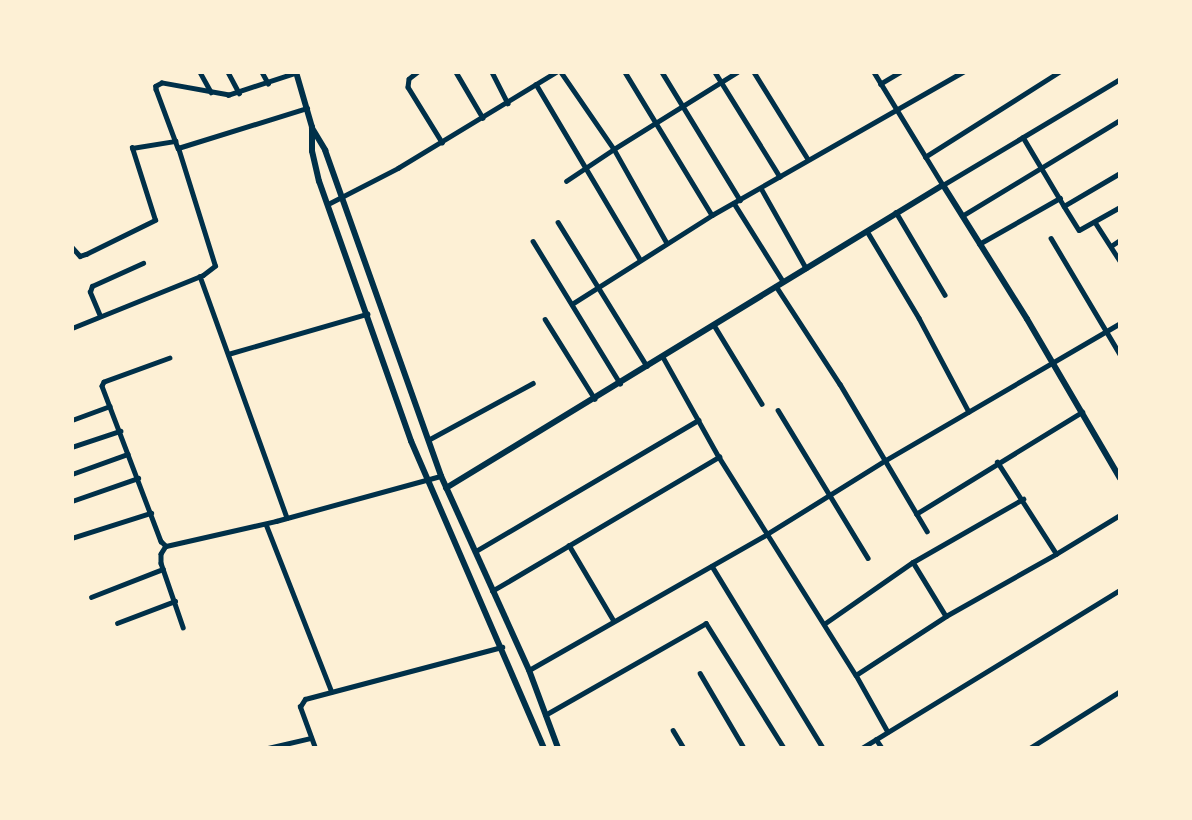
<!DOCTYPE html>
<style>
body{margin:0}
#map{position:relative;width:1192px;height:820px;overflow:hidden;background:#fdf0d5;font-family:"Open Sans",sans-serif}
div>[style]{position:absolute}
.minor>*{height:4.5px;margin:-2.25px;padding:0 2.25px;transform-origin:2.25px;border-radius:2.25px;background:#003049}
.tertiary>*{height:6px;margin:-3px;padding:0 3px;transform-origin:3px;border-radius:3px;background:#003049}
span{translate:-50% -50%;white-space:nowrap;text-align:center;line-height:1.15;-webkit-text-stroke:4.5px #fdf0d5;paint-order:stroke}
.frame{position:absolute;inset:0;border:74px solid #fdf0d5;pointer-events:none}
</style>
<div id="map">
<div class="minor">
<div style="left:200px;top:72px;width:23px;rotate:61deg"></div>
<div style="left:228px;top:72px;width:24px;rotate:62deg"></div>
<div style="left:262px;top:72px;width:13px;rotate:61deg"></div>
<div style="left:418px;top:72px;width:11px;rotate:142deg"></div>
<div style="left:409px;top:79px;width:8px;rotate:97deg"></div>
<div style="left:408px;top:87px;width:65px;rotate:58.3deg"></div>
<div style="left:456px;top:72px;width:53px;rotate:59.6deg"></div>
<div style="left:492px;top:72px;width:35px;rotate:63deg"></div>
<div style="left:561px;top:72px;width:93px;rotate:55.5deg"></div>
<div style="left:614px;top:149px;width:145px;rotate:-32deg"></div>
<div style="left:625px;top:72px;width:167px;rotate:58.7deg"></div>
<div style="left:662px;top:72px;width:150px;rotate:58.6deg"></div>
<div style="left:715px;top:72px;width:123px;rotate:58.2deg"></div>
<div style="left:754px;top:72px;width:102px;rotate:58.2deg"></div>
<div style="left:874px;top:72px;width:132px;rotate:58.6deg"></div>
<div style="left:943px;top:185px;width:206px;rotate:-30.9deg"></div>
<div style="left:296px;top:73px;width:71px;rotate:161.8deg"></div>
<div style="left:229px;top:95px;width:68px;rotate:-169.8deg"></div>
<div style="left:162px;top:83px;width:7px;rotate:153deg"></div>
<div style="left:156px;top:86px;width:3px;rotate:90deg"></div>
<div style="left:156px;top:89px;width:63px;rotate:69.6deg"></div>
<div style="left:178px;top:148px;width:135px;rotate:-17.2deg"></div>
<div style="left:536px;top:84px;width:204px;rotate:59.3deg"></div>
<div style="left:880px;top:84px;width:23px;rotate:-31deg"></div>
<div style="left:1023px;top:137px;width:80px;rotate:59.3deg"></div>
<div style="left:1064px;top:206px;width:65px;rotate:-30.5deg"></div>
<div style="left:925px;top:157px;width:159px;rotate:-32.4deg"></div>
<div style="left:566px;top:181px;width:58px;rotate:-33.7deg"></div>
<div style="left:614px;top:149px;width:108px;rotate:60.6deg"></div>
<div style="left:761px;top:188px;width:92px;rotate:60.6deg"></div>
<div style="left:734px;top:203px;width:92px;rotate:57.9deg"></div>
<div style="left:328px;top:204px;width:79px;rotate:-27.2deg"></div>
<div style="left:398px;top:168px;width:185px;rotate:-31.3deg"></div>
<div style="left:1064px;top:206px;width:28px;rotate:58deg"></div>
<div style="left:1079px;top:230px;width:47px;rotate:-29.3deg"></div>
<div style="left:896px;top:212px;width:96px;rotate:59.4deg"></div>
<div style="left:962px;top:216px;width:185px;rotate:-31.3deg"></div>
<div style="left:558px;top:222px;width:169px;rotate:58.3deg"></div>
<div style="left:1095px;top:222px;width:46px;rotate:57.3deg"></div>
<div style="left:867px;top:231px;width:101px;rotate:59.1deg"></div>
<div style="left:919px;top:318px;width:106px;rotate:62deg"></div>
<div style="left:1051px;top:238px;width:135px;rotate:59.3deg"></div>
<div style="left:533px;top:241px;width:167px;rotate:58.5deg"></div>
<div style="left:979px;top:244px;width:93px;rotate:-29.6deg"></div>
<div style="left:1111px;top:246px;width:11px;rotate:-34deg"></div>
<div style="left:72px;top:247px;width:12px;rotate:48deg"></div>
<div style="left:80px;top:256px;width:6px;rotate:-18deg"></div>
<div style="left:86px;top:254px;width:77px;rotate:-26.2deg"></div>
<div style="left:155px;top:220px;width:76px;rotate:-107.7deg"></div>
<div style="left:132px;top:148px;width:44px;rotate:-9.2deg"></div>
<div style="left:200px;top:276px;width:257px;rotate:70.2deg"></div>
<div style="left:776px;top:286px;width:117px;rotate:56.9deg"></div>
<div style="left:840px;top:384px;width:171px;rotate:59.4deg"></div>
<div style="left:572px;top:304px;width:166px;rotate:-32.4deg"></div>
<div style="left:712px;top:215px;width:289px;rotate:-29.7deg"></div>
<div style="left:100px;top:316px;width:26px;rotate:-113deg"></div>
<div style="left:90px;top:292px;width:6px;rotate:-72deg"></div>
<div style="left:92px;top:286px;width:56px;rotate:-24.3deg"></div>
<div style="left:545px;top:319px;width:94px;rotate:58deg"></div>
<div style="left:714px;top:325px;width:92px;rotate:58.7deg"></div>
<div style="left:72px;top:328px;width:141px;rotate:-22deg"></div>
<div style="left:203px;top:275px;width:15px;rotate:-37deg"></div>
<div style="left:215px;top:266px;width:124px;rotate:-107.4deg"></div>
<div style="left:228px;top:354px;width:145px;rotate:-16.1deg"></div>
<div style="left:663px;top:357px;width:115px;rotate:60.8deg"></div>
<div style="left:719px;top:457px;width:257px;rotate:57.9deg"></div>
<div style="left:856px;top:675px;width:65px;rotate:60.7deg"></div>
<div style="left:170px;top:358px;width:70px;rotate:160deg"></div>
<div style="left:104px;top:382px;width:4px;rotate:117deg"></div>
<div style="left:102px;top:386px;width:166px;rotate:69.2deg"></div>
<div style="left:161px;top:541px;width:7px;rotate:45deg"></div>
<div style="left:166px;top:546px;width:113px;rotate:-12.8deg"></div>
<div style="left:276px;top:521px;width:171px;rotate:-15.3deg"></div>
<div style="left:778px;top:410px;width:173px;rotate:58.7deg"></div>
<div style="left:72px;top:420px;width:40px;rotate:-20.2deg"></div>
<div style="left:428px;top:440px;width:119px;rotate:-28.5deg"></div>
<div style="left:72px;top:447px;width:51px;rotate:-18.4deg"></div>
<div style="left:72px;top:474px;width:59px;rotate:-19.7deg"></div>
<div style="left:72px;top:501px;width:70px;rotate:-19.2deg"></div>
<div style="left:916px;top:514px;width:195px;rotate:-31.6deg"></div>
<div style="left:266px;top:524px;width:180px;rotate:68.6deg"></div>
<div style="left:72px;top:538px;width:83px;rotate:-17.6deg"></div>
<div style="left:569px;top:545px;width:88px;rotate:59.4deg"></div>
<div style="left:166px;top:546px;width:9px;rotate:122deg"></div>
<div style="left:161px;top:554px;width:9px;rotate:90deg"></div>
<div style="left:161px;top:563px;width:68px;rotate:71deg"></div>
<div style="left:476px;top:551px;width:258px;rotate:-30.5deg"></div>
<div style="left:1056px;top:554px;width:75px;rotate:-31.4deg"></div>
<div style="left:913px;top:562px;width:63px;rotate:58.6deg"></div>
<div style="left:712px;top:566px;width:213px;rotate:58.6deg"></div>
<div style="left:492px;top:591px;width:264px;rotate:-30.6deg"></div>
<div style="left:91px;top:597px;width:77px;rotate:-21.3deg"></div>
<div style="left:117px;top:623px;width:62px;rotate:-20.8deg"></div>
<div style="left:824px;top:624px;width:108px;rotate:-34.9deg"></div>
<div style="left:913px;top:562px;width:127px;rotate:-29.8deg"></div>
<div style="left:529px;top:670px;width:274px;rotate:-29.7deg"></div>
<div style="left:767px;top:534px;width:140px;rotate:-31.9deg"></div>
<div style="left:886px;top:460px;width:271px;rotate:-30.3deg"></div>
<div style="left:700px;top:673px;width:87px;rotate:59.6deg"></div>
<div style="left:856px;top:675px;width:108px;rotate:-33.2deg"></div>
<div style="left:946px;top:616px;width:126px;rotate:-29.4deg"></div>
<div style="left:1056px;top:554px;width:109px;rotate:-122.7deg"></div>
<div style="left:545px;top:715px;width:185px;rotate:-29.7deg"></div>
<div style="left:706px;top:623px;width:147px;rotate:58deg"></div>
<div style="left:673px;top:730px;width:21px;rotate:59deg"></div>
<div style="left:876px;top:739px;width:11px;rotate:56deg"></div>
<div style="left:268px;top:748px;width:44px;rotate:-13.1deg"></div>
<div style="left:315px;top:748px;width:44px;rotate:-110.1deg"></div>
<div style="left:300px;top:707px;width:9px;rotate:-58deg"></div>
<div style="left:305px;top:699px;width:204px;rotate:-14.8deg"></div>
<div style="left:862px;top:748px;width:303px;rotate:-31.5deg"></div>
<div style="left:1030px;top:748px;width:107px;rotate:-32.3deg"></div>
</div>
<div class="tertiary">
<div style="left:296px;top:72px;width:57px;rotate:73.8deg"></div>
<div style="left:312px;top:127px;width:24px;rotate:90deg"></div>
<div style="left:312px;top:151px;width:31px;rotate:77deg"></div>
<div style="left:319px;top:181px;width:276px;rotate:70.5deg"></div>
<div style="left:411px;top:441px;width:335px;rotate:66.6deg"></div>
<div style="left:312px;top:128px;width:26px;rotate:59deg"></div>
<div style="left:325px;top:150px;width:346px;rotate:70.4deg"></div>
<div style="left:441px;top:476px;width:213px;rotate:65.6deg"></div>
<div style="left:529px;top:670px;width:83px;rotate:69.6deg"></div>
<div style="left:446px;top:488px;width:582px;rotate:-31.37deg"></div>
<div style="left:943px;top:185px;width:158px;rotate:57.9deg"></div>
<div style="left:1027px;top:319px;width:184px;rotate:59.7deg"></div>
</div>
<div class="frame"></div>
</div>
